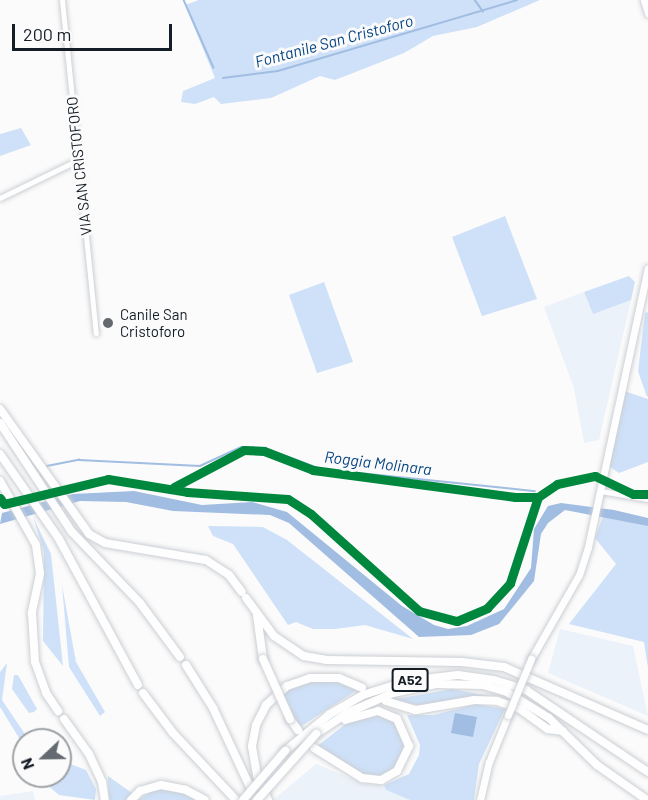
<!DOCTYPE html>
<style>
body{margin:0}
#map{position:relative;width:648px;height:800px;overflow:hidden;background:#fbfbfb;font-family:Barlow,sans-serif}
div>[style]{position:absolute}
.built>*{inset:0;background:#ebf2f9}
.green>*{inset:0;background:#cee1f8}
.water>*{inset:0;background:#a1bde2}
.stream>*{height:1.5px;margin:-0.75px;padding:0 0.75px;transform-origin:0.75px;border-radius:0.75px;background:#a1bde2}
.roads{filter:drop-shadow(0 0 2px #cbcfd4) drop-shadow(0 0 2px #cbcfd4)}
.minor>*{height:5px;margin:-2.5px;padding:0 2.5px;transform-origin:2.5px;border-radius:2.5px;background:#fefefe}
.major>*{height:7px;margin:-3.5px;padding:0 3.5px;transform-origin:3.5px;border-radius:3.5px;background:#fefefe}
.highway>*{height:8px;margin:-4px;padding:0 4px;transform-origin:4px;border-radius:4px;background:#fefefe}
.bridges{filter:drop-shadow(0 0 2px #cbcfd4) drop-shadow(0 0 2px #cbcfd4)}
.major-bridge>*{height:7px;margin:-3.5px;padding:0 3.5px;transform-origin:3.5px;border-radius:3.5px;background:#fefefe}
.highway-bridge>*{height:8px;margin:-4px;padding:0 4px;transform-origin:4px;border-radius:4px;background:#fefefe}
.cycleway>*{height:9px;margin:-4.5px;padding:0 4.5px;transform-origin:4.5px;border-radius:4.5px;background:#00873e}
.dots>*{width:16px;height:16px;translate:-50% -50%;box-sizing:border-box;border:3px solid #fbfbfb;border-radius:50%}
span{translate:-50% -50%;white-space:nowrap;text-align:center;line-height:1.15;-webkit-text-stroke:6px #fbfbfb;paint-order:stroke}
.shield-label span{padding:2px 4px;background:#fbfbfb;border:2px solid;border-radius:4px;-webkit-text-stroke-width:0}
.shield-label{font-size:14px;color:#141c26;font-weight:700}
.street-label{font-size:15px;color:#141c26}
.poi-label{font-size:15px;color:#141c26}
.left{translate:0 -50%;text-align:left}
.water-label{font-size:16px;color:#064481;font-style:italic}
.north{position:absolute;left:12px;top:728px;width:60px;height:60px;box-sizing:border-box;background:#fbfbfb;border:2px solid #9fa2a6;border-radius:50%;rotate:248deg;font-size:16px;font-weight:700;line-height:24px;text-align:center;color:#141c26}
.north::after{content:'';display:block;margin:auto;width:21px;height:27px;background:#656a71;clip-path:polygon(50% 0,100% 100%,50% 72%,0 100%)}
.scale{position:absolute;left:12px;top:24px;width:160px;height:27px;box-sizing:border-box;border:3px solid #141c26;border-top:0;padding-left:8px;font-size:18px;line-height:21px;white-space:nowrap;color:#141c26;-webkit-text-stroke:4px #fbfbfb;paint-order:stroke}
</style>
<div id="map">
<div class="built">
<div style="clip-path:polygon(584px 292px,593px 314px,631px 300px,599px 440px,584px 443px,574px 388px,544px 307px)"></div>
<div style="clip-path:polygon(560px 629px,633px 646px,648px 716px,548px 673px)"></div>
<div style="clip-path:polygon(316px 764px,364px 784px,384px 785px,386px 790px,410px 800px,273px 800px)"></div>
<div style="clip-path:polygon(33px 791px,35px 800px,0 800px,0 796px)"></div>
</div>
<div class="green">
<div style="clip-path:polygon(199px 0,540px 0,477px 27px,433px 36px,404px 53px,335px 80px,320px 76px,271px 98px,221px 104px,214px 97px,195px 104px,181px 102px,183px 91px,215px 78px,185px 5px)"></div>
<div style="clip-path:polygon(21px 128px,31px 145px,0 156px,0 134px)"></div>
<div style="clip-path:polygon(505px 216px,537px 299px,482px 316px,452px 237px)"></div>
<div style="clip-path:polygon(629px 276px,635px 282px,631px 300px,593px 314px,584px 292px)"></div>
<div style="clip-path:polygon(324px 282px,353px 362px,317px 373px,289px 295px)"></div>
<div style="clip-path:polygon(648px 312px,648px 396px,647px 397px,638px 371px,645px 313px)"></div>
<div style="clip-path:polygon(624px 391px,648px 399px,648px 462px,619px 473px,606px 464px)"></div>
<div style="clip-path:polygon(605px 511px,648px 522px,648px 668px,644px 642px,569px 624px,616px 564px,595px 538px)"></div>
<div style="clip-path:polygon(33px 517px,51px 554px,63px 666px,43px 641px,44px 552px)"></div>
<div style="clip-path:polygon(208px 526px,263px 527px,287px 540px,413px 639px,365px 625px,335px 629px,313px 629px,296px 622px,288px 625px,233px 544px,213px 536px)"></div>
<div style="clip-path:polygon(62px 585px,76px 662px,105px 712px,100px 716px,69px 667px)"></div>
<div style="clip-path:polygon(7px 663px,2px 700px,29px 740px,24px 740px,24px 746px,0 707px,0 672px)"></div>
<div style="clip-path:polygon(14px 675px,18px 675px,37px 709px,34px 712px,29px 713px,12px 689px)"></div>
<div style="clip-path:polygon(339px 681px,357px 690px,300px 727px,280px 693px,302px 682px)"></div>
<div style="clip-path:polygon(452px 689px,510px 700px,478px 696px,423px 706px,391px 700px)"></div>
<div style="clip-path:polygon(476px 704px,505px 709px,479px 764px,474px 800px,410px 800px,386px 790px,384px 785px,409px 774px,419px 755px,420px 745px,407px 715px,434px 715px)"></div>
<div style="clip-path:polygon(378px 714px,397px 724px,405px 743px,400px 764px,384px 777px,366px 778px,316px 747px,347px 723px)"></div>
<div style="clip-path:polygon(60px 760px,86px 770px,96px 789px,95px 800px,59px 795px,46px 784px,41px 776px,60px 776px)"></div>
<div style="clip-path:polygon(108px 776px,132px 793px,126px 800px,109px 800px)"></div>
<div style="clip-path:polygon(154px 790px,175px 790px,196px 800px,138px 800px)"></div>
</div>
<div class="water">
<div style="clip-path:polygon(134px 491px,202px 505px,252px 502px,287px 512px,402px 606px,434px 625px,448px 629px,467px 626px,504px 609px,531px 568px,534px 529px,548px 506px,561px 503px,614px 510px,648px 518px,648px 526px,565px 510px,548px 523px,541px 534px,534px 581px,499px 624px,471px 635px,419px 637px,289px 523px,270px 515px,173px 511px,126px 502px,80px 501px,0 524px,2px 513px,73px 494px)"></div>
<div style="clip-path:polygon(455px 713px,477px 717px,473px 737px,451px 733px)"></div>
</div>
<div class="stream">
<div style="left:184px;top:0;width:74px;rotate:66.2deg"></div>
<div style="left:475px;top:0;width:14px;rotate:54deg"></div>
<div style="left:223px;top:78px;width:55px;rotate:-7.3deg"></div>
<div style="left:278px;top:71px;width:249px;rotate:-16.5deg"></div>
<div style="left:47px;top:466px;width:33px;rotate:-11deg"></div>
<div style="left:79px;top:460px;width:121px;rotate:2.8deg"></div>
<div style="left:200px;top:466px;width:45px;rotate:-24.9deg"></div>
<div style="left:241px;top:447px;width:24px;rotate:2deg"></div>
<div style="left:265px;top:448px;width:60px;rotate:20.6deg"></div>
<div style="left:321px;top:469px;width:215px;rotate:5.9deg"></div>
</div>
<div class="roads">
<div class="minor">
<div style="left:62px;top:0;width:335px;rotate:84.2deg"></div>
<div style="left:0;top:198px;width:87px;rotate:-26deg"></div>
<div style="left:600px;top:491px;width:49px;rotate:9.5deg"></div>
</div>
<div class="major">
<div style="left:644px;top:0;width:14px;rotate:73deg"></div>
<div style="left:531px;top:659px;width:97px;rotate:-60.3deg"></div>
<div style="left:579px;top:575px;width:29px;rotate:-72deg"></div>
<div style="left:588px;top:547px;width:285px;rotate:-77.9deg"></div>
<div style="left:480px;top:800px;width:39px;rotate:-77deg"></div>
<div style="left:489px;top:762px;width:51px;rotate:-68deg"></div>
</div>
<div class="highway">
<div style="left:0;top:409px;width:153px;rotate:54.5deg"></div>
<div style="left:89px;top:534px;width:18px;rotate:29deg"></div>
<div style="left:105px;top:543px;width:102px;rotate:9.6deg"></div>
<div style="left:206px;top:560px;width:27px;rotate:33deg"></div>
<div style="left:229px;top:575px;width:21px;rotate:53deg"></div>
<div style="left:0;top:423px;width:131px;rotate:56.6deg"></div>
<div style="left:72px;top:532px;width:98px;rotate:46.2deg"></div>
<div style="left:140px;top:603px;width:67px;rotate:53.5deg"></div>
<div style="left:0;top:454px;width:103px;rotate:55.2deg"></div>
<div style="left:59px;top:539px;width:166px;rotate:61.6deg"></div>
<div style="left:0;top:481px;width:73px;rotate:60.6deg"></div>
<div style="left:36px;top:545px;width:29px;rotate:82deg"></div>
<div style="left:40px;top:574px;width:40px;rotate:102deg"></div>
<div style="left:32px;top:613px;width:49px;rotate:86.5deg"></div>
<div style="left:35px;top:662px;width:33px;rotate:70deg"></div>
<div style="left:46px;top:693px;width:22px;rotate:56deg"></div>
<div style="left:246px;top:598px;width:47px;rotate:53.6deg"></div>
<div style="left:274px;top:636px;width:36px;rotate:34deg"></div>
<div style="left:304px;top:656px;width:23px;rotate:10deg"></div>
<div style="left:327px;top:660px;width:135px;rotate:0.8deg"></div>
<div style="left:462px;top:662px;width:42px;rotate:6.8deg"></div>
<div style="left:504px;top:667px;width:157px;rotate:23.6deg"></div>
<div style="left:257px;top:615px;width:44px;rotate:82.2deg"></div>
<div style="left:186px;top:665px;width:51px;rotate:57.9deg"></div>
<div style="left:213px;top:708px;width:102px;rotate:64.9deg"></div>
<div style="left:143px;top:693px;width:50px;rotate:53.1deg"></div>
<div style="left:173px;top:733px;width:92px;rotate:46.8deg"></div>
<div style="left:386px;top:701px;width:31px;rotate:17deg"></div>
<div style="left:416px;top:710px;width:59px;rotate:-9.8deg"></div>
<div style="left:474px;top:700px;width:23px;rotate:2deg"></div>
<div style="left:497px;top:701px;width:24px;rotate:19deg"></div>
<div style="left:520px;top:709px;width:34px;rotate:36deg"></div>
<div style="left:548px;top:729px;width:15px;rotate:8deg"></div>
<div style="left:64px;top:719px;width:43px;rotate:54.5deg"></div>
<div style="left:89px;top:754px;width:31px;rotate:65deg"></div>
<div style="left:102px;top:782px;width:18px;rotate:81deg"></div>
<div style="left:290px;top:719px;width:14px;rotate:54deg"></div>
<div style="left:316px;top:734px;width:37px;rotate:-34deg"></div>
<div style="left:347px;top:713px;width:50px;rotate:-23.5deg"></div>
<div style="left:393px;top:693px;width:44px;rotate:-11.8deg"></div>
<div style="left:436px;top:684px;width:47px;rotate:1.2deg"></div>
<div style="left:483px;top:685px;width:25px;rotate:16deg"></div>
<div style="left:507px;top:692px;width:49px;rotate:31.8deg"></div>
<div style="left:549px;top:718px;width:67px;rotate:44.4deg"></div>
<div style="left:597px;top:765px;width:61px;rotate:35deg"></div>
<div style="left:314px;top:748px;width:57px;rotate:32deg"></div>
<div style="left:362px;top:778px;width:19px;rotate:6deg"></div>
<div style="left:381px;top:780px;width:18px;rotate:-29deg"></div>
<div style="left:397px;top:771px;width:28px;rotate:-64deg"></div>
<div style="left:409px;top:746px;width:30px;rotate:-114deg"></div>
<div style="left:397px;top:719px;width:21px;rotate:-157deg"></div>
<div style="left:378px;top:711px;width:34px;rotate:165deg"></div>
<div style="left:285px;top:751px;width:58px;rotate:-39.4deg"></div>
<div style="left:330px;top:714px;width:38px;rotate:-30deg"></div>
<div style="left:363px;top:695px;width:46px;rotate:-17.7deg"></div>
<div style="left:407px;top:681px;width:51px;rotate:-6.7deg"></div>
<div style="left:458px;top:675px;width:36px;rotate:8deg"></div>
<div style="left:494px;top:680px;width:34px;rotate:17deg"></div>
<div style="left:526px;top:690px;width:147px;rotate:33.9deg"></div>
<div style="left:131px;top:800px;width:13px;rotate:-45deg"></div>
<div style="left:140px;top:791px;width:22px;rotate:-16deg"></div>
<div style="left:161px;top:785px;width:25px;rotate:11deg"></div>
<div style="left:186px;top:790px;width:21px;rotate:28deg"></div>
<div style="left:268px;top:800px;width:27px;rotate:-114deg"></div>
<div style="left:257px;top:775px;width:29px;rotate:-100deg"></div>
<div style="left:252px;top:746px;width:21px;rotate:-79deg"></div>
<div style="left:256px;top:725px;width:22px;rotate:-63deg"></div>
<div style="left:266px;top:705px;width:28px;rotate:-42deg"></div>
<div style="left:287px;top:686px;width:24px;rotate:-19deg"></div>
<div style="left:310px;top:678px;width:29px"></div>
<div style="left:339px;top:678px;width:25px;rotate:23deg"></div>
</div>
</div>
<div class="bridges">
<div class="major-bridge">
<div style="left:508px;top:715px;width:61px;rotate:-67.7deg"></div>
</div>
<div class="highway-bridge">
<div style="left:263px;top:659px;width:66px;rotate:65.8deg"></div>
<div style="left:243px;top:800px;width:65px;rotate:-49.4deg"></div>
<div style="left:257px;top:800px;width:89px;rotate:-48.2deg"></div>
</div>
</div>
<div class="cycleway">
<div style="left:174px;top:487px;width:79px;rotate:-27.9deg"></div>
<div style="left:244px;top:450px;width:20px;rotate:3deg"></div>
<div style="left:264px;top:451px;width:53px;rotate:21.2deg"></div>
<div style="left:313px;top:470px;width:204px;rotate:7.6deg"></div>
<div style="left:515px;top:497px;width:23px"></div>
<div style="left:538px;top:497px;width:23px;rotate:-34deg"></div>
<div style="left:557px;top:484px;width:39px;rotate:-12deg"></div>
<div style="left:595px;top:476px;width:42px;rotate:25.3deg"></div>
<div style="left:633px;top:494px;width:15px"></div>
<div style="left:0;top:498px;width:7px;rotate:56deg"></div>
<div style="left:4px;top:504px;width:107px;rotate:-13.5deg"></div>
<div style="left:108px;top:479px;width:80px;rotate:9.3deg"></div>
<div style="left:187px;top:492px;width:101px;rotate:4deg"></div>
<div style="left:288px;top:499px;width:27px;rotate:33deg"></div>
<div style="left:311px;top:514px;width:145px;rotate:41.9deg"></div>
<div style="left:419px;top:611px;width:39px;rotate:15deg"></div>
<div style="left:457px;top:621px;width:33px;rotate:-23deg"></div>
<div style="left:487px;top:608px;width:34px;rotate:-47deg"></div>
<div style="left:510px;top:583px;width:90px;rotate:-72deg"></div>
</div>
<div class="dots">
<div style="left:108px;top:323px;background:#656a71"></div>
</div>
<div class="shield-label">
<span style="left:410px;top:680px">A52</span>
</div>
<div class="street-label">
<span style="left:79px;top:166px;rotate:-96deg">VIA SAN CRISTOFORO</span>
</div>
<div class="poi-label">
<span class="left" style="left:120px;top:323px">Canile San<br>Cristoforo</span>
</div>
<div class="water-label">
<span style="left:334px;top:41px;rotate:-15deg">Fontanile San Cristoforo</span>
<span style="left:378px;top:463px;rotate:7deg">Roggia Molinara</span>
</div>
<div class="north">N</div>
<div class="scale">200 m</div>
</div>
